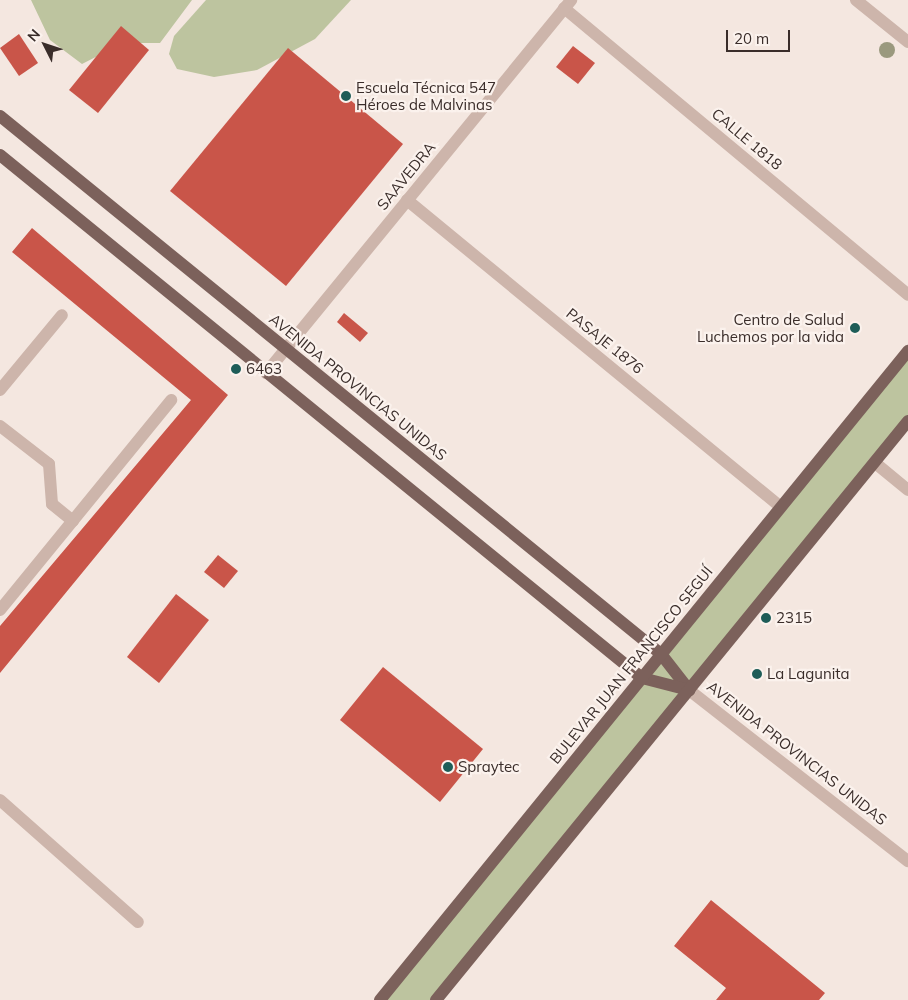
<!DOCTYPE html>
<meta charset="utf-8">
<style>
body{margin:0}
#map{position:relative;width:908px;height:1000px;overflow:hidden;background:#f4e7e0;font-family:Mulish,sans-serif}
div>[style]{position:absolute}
.green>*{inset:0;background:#bdc49f}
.building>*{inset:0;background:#c95549}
.minor>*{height:12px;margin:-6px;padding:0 6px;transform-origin:6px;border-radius:6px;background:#cdb5ab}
.major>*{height:12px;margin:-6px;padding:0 6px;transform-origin:6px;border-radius:6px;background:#7c615b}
.trees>*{width:16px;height:16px;margin:-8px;border-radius:50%;background:#9a997e}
.dots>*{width:14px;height:14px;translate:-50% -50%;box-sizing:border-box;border:2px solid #fbf2ed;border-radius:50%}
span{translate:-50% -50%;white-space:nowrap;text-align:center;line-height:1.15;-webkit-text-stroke:4.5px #fbf2ed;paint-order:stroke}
.poi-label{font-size:15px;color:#3a2d2a}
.left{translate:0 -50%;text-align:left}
.right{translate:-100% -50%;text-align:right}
.street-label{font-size:15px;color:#3a2d2a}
.north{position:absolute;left:20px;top:20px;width:50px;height:50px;-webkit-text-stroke:4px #fbf2ed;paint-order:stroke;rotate:311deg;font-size:14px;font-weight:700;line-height:20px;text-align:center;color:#3a2d2a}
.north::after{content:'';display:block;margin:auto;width:18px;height:22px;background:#3a2d2a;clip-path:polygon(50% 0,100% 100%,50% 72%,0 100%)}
.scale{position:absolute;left:726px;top:30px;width:64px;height:22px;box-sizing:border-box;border:2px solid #3a2d2a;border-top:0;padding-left:6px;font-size:15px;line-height:18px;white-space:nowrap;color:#3a2d2a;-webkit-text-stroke:4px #fbf2ed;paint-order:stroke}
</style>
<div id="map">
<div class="green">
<div style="clip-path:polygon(31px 0,192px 0,160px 43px,123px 43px,82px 64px,50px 40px)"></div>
<div style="clip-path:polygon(206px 0,351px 0,315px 39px,257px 70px,214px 77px,177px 69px,169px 54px,174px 36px)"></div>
<div style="clip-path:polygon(908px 351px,908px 421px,436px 1000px,380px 1000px)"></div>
</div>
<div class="building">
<div style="clip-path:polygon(121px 26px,149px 50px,98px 113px,69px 90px)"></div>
<div style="clip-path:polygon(19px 34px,38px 63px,19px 76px,0 48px)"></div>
<div style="clip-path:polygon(573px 46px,595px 63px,578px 84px,556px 67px)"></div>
<div style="clip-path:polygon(288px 48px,403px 144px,286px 286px,170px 191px)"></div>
<div style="clip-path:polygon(32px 228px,228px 395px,0 673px,0 626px,191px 400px,12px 252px)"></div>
<div style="clip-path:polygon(344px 313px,368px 333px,360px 342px,337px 322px)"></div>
<div style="clip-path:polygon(218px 555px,238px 571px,224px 588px,204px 572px)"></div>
<div style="clip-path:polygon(176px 594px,209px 620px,159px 683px,127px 657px)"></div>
<div style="clip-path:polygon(383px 667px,483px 749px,440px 802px,340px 720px)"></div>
<div style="clip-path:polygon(711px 900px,825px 993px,819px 1000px,716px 1000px,726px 988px,674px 946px)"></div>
</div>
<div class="minor">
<div style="left:856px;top:0;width:67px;rotate:38.9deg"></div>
<div style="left:564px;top:8px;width:448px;rotate:39.8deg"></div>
<div style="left:407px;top:200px;width:484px;rotate:39.4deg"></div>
<div style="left:266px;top:373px;width:482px;rotate:-50.7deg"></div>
<div style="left:0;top:390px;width:97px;rotate:-50.4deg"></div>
<div style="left:0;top:426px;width:62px;rotate:37.8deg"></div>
<div style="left:49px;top:464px;width:40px;rotate:85.7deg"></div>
<div style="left:52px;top:504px;width:27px;rotate:39deg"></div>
<div style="left:874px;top:462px;width:44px;rotate:39.5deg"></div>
<div style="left:0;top:610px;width:271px;rotate:-50.8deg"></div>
<div style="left:689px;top:690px;width:278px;rotate:38deg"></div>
<div style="left:0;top:800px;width:184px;rotate:41.5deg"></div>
</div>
<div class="major">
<div style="left:0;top:116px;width:852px;rotate:39.14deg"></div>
<div style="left:661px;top:654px;width:46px;rotate:52.1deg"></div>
<div style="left:0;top:155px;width:828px;rotate:39.17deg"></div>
<div style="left:642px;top:678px;width:49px;rotate:14.3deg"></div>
<div style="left:380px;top:1000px;width:837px;rotate:-50.87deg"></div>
<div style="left:436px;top:1000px;width:747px;rotate:-50.81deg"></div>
</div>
<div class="trees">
<div style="left:887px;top:50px"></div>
</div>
<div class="dots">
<div style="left:346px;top:96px;background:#1e5d58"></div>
<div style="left:855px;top:328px;background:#1e5d58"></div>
<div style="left:236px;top:369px;background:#1e5d58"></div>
<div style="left:766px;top:618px;background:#1e5d58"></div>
<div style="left:757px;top:674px;background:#1e5d58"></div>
<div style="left:448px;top:767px;background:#1e5d58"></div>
</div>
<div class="poi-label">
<span class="left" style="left:356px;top:96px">Escuela Técnica 547<br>Héroes de Malvinas</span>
<span class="right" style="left:844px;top:328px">Centro de Salud<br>Luchemos por la vida</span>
<span class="left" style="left:246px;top:369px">6463</span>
<span class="left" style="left:776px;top:618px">2315</span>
<span class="left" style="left:767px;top:674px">La Lagunita</span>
<span class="left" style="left:458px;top:767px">Spraytec</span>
</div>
<div class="street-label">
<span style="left:747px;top:139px;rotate:40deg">CALLE 1818</span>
<span style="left:406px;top:176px;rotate:-51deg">SAAVEDRA</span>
<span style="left:605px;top:341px;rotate:39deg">PASAJE 1876</span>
<span style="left:358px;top:387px;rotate:39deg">AVENIDA PROVINCIAS UNIDAS</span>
<span style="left:631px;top:665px;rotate:-51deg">BULEVAR JUAN FRANCISCO SEGUÍ</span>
<span style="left:797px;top:753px;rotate:38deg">AVENIDA PROVINCIAS UNIDAS</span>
</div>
<div class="north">N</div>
<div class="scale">20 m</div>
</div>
